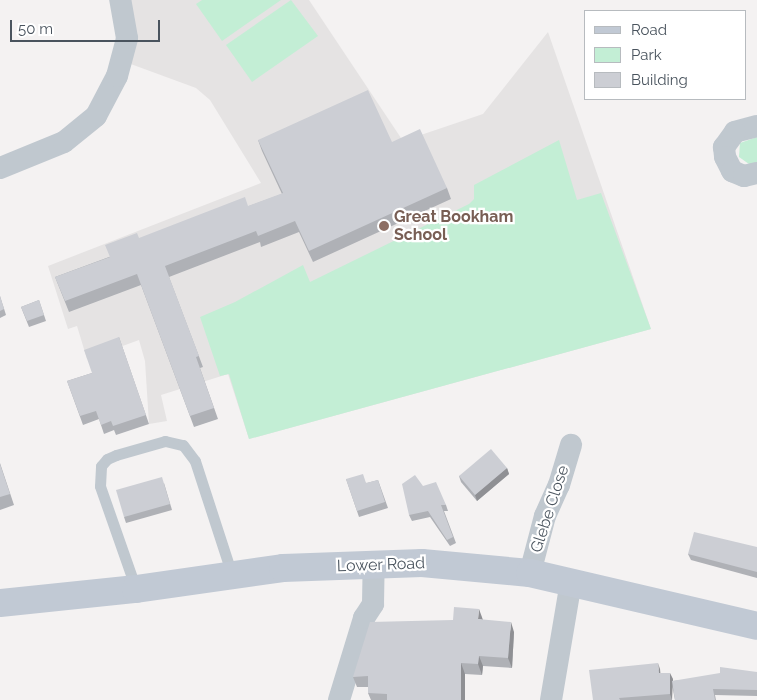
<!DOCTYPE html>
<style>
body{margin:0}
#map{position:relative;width:757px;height:700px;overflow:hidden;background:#f4f2f2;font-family:Raleway,sans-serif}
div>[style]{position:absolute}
.education>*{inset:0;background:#e5e3e3}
.green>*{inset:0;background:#c3eed5}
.lane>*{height:11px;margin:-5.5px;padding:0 5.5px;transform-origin:5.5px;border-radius:5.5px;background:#c0c8cf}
.street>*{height:22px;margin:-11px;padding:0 11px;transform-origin:11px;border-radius:11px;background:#c0c8cf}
.secondary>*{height:28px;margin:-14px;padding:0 14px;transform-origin:14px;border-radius:14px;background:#c1c9d4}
.wall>*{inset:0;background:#afb1b6}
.shaded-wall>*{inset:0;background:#8f9094}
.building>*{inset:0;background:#ccced4}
.dots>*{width:14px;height:14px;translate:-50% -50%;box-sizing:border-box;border:2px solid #fff;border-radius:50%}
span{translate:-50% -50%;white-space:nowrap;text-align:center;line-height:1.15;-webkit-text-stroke:4.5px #fff;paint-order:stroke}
.education-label{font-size:16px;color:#785e54;font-weight:700}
.left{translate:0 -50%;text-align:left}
.street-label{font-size:16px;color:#4a545e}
.legend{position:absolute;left:584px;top:10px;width:162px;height:90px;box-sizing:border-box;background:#fff;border:1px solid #b7bbbf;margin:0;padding:6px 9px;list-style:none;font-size:15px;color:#4a545e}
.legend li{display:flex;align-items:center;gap:10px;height:25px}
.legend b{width:25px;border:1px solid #b7bbbf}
.scale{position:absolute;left:10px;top:20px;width:150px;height:22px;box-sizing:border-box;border:2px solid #4a545e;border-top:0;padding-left:6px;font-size:15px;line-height:18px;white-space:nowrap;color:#4a545e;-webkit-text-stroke:4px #fff;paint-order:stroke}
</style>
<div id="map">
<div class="education">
<div style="clip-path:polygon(129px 0,309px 0,403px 141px,483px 114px,548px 32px,651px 329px,249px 439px,228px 374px,161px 395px,167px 421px,149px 424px,145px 361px,139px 340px,87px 359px,77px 326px,68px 329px,48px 266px,261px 183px,210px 100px,196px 88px,128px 63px)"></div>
</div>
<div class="green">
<div style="clip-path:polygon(202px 0,281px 0,222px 41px,196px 4px)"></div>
<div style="clip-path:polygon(291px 0,318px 36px,252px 82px,226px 45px)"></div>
<div style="clip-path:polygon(757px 137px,757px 165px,749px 164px,739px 157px,740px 143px)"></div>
<div style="clip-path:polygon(559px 140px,577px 200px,601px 193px,651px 329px,249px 439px,229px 374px,220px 376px,200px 317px,235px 302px,303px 265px,310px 282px,469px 204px,474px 199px,474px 185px)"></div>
</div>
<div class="lane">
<div style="left:136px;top:589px;width:109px;rotate:-109.3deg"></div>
<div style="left:100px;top:486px;width:20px;rotate:-87deg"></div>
<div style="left:101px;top:466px;width:9px;rotate:-49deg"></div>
<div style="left:107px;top:459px;width:10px;rotate:-24deg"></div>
<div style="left:116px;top:455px;width:51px;rotate:-15.9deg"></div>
<div style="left:165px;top:441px;width:18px;rotate:13deg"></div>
<div style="left:183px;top:445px;width:20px;rotate:53deg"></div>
<div style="left:195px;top:461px;width:120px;rotate:72deg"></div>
</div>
<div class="street">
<div style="left:757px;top:126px;width:23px;rotate:165deg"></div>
<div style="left:735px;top:132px;width:19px;rotate:126deg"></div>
<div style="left:724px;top:147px;width:10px;rotate:84deg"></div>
<div style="left:725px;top:157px;width:16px;rotate:63deg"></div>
<div style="left:732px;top:171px;width:13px;rotate:23deg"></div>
<div style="left:744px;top:176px;width:13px;rotate:-13deg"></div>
<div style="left:0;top:168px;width:69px;rotate:-22.1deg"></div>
<div style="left:64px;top:142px;width:41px;rotate:-39.1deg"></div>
<div style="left:96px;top:116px;width:45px;rotate:-62.3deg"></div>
<div style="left:117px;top:76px;width:39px;rotate:-75deg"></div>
<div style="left:127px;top:38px;width:39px;rotate:-100deg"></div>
<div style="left:530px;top:573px;width:59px;rotate:-75.3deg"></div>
<div style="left:545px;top:516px;width:34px;rotate:-66deg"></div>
<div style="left:559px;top:485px;width:42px;rotate:-73.3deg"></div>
<div style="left:339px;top:700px;width:86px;rotate:-73deg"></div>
<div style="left:364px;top:618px;width:17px;rotate:-57deg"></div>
<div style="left:373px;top:604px;width:39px;rotate:-89deg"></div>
<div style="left:551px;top:700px;width:120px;rotate:-80.4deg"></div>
</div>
<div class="secondary">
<div style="left:0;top:603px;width:137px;rotate:-5.9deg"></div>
<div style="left:136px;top:589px;width:148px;rotate:-8.1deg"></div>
<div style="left:283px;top:568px;width:139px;rotate:-2.1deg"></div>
<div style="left:422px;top:563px;width:108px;rotate:5.3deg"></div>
<div style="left:530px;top:573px;width:233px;rotate:13.1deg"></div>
</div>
<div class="wall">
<div style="clip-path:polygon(258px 140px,392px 142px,447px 188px,451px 199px,313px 262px,299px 232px,261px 247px,260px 242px,169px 277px,203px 367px,200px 368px,218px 419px,194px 427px,141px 285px,69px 312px,55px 277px,109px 257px,282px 194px,262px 151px)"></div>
<div style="clip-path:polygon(0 296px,6px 315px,0 318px)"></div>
<div style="clip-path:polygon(39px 300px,46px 321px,29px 327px,21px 307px)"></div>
<div style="clip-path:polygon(119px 337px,149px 424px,116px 435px,114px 430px,104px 434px,99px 419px,83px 425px,67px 381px,92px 373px)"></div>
<div style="clip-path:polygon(0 463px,14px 505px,0 510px)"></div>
<div style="clip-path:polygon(507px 468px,509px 474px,477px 501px,461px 482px,459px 476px)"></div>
<div style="clip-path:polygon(346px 479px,367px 483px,378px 480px,388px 508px,359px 517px)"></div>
<div style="clip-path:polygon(164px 483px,172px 510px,126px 523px,124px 517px)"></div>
<div style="clip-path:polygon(423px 486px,446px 505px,448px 511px,444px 511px,456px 543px,450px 546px,430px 517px,412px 521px,409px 515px)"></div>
<div style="clip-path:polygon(757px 547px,757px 578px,691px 560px,688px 554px)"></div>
<div style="clip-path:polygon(483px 620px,514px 632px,512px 668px,483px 666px,482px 675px,465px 674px,465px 700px,371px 700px,368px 693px,368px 687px,357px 687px,353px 677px)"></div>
<div style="clip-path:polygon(660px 669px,660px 673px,673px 679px,673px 681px,757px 672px,757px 696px,715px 695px,716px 700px,675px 700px,672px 685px,672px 700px,593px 700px)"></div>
</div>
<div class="shaded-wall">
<div style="clip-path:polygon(507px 468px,509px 474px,477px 501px,475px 495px)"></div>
<div style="clip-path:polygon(479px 609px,483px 620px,478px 619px)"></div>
<div style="clip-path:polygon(511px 622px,514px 632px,512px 668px,508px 658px)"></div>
<div style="clip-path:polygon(479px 656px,483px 666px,482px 675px,478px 664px)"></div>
<div style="clip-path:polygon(461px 663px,465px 674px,465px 700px,461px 700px)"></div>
<div style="clip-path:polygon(658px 663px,660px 669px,661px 679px,659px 673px)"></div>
<div style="clip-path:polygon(670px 673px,673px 679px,672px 700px,670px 694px)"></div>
</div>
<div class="building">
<div style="clip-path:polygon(368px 90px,392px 142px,420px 129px,447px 188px,309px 251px,295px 221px,258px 236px,256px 231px,165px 266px,199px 356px,196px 357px,214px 408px,190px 416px,137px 274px,65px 301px,55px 277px,110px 257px,105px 245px,137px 233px,139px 238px,245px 197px,248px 206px,283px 193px,258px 140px)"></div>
<div style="clip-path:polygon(0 296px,4px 309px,0 311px)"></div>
<div style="clip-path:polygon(39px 300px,44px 315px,27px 321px,21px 307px)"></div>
<div style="clip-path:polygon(119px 337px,146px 415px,113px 426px,111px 421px,101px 425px,96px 411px,80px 416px,67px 381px,92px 373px,84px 350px)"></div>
<div style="clip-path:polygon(491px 449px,507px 468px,475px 495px,459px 476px)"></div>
<div style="clip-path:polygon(0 464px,10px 494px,0 497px)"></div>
<div style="clip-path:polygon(363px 474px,366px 483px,378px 480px,385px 502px,357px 511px,346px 479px)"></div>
<div style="clip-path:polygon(415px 475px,423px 486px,436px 482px,446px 505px,441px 505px,453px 537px,447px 540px,428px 511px,409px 515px,402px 484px)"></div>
<div style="clip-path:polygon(162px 477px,170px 504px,124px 517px,116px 490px)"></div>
<div style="clip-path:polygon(694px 532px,757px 547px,757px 572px,688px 554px)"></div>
<div style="clip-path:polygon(454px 607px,479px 609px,478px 619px,511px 622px,508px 658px,479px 656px,478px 664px,461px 663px,461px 700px,387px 700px,387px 694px,368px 693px,368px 676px,353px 677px,370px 622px,453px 620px)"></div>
<div style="clip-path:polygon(658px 663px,659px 673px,670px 673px,670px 694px,619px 698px,620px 700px,593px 700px,589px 670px)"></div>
<div style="clip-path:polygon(720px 667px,757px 672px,757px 690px,713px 689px,715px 700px,675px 700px,672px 681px,720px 673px)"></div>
</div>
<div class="dots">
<div style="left:384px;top:226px;background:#8d6e63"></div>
</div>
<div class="education-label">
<span class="left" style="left:394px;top:226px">Great Bookham<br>School</span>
</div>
<div class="street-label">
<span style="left:550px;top:509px;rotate:-72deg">Glebe Close</span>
<span style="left:381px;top:565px;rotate:-2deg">Lower Road</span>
</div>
<ul class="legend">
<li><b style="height:6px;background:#c1c9d4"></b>Road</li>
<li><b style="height:14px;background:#c3eed5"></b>Park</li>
<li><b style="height:14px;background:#ccced4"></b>Building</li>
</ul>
<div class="scale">50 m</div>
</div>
